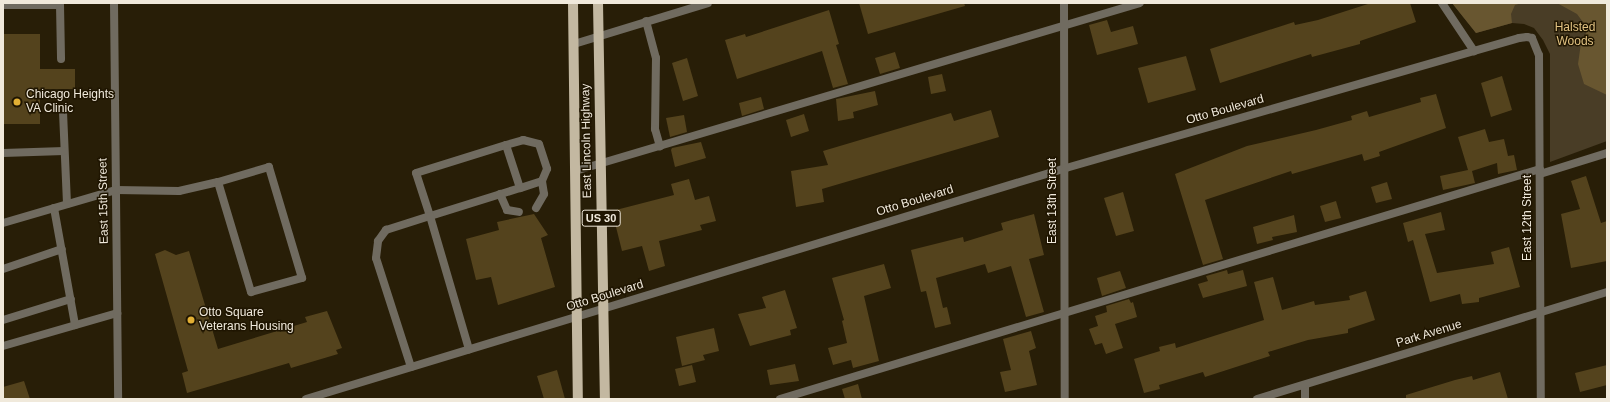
<!DOCTYPE html>
<style>
body{margin:0}
#map{position:relative;width:1610px;height:402px;overflow:hidden;background:#281e07;font-family:Helvetica,sans-serif}
div>[style]{position:absolute}
.green>*{inset:0;background:#493d26}
.forest>*{inset:0;background:#685630}
.building>*{inset:0;background:#54431d}
.service>*{height:8px;margin:-4px;padding:0 4px;transform-origin:4px;border-radius:4px;background:#706b60}
.minor>*{height:8px;margin:-4px;padding:0 4px;transform-origin:4px;border-radius:4px;background:#706b60}
.primary>*{height:10px;margin:-5px;padding:0 5px;transform-origin:5px;border-radius:5px;background:#c3b8a1}
.dots>*{width:11px;height:11px;translate:-50% -50%;box-sizing:border-box;border:2px solid #1f1501;border-radius:50%}
span{translate:-50% -50%;white-space:nowrap;text-align:center;line-height:1.15;-webkit-text-stroke:3px #1f1501;paint-order:stroke}
.shield-label span{padding:1px 3px;background:#1f1501;border:1px solid;border-radius:3px;-webkit-text-stroke-width:0}
.shield-label{font-size:11px;color:#f0e9db;font-weight:700}
.park-label{font-size:12px;color:#e1c282}
.poi-label{font-size:12px;color:#f0e9db}
.left{translate:0 -50%;text-align:left}
.street-label{font-size:12px;color:#f0e9db}
.frame{position:absolute;inset:0;border:4px solid #f0e9db;pointer-events:none}
</style>
<div id="map">
<div class="green">
<div style="clip-path:polygon(1452px 3px,1607px 3px,1607px 141px,1550px 162px,1550px 54px,1543px 40px,1534px 28px,1524px 24px,1512px 23px,1476px 33px)"></div>
</div>
<div class="forest">
<div style="clip-path:polygon(1452px 3px,1522px 3px,1515px 5px,1511px 14px,1512px 23px,1476px 33px)"></div>
<div style="clip-path:polygon(1557px 3px,1607px 3px,1607px 95px,1584px 84px,1578px 64px,1581px 43px,1588px 29px,1577px 14px)"></div>
</div>
<div class="building">
<div style="clip-path:polygon(859px 3px,964px 3px,965px 6px,868px 34px)"></div>
<div style="clip-path:polygon(1371px 3px,1410px 3px,1416px 22px,1360px 41px,1360px 44px,1312px 57px,1311px 54px,1220px 83px,1210px 49px,1294px 22px,1295px 25px,1318px 20px)"></div>
<div style="clip-path:polygon(829px 10px,839px 44px,836px 45px,848px 84px,833px 88px,822px 51px,737px 79px,725px 40px,745px 34px,746px 37px)"></div>
<div style="clip-path:polygon(1107px 20px,1111px 32px,1133px 26px,1138px 44px,1097px 55px,1089px 25px)"></div>
<div style="clip-path:polygon(3px 34px,40px 34px,40px 69px,75px 69px,75px 89px,40px 89px,40px 124px,3px 124px)"></div>
<div style="clip-path:polygon(895px 52px,900px 68px,880px 74px,875px 58px)"></div>
<div style="clip-path:polygon(1186px 56px,1196px 90px,1148px 103px,1138px 68px)"></div>
<div style="clip-path:polygon(687px 58px,698px 96px,683px 101px,672px 63px)"></div>
<div style="clip-path:polygon(942px 74px,946px 91px,931px 94px,928px 77px)"></div>
<div style="clip-path:polygon(1502px 76px,1512px 110px,1491px 117px,1481px 83px)"></div>
<div style="clip-path:polygon(875px 91px,878px 105px,853px 112px,854px 118px,838px 121px,836px 99px)"></div>
<div style="clip-path:polygon(1436px 94px,1446px 128px,1379px 152px,1380px 156px,1364px 161px,1362px 154px,1292px 174px,1291px 171px,1205px 200px,1223px 259px,1203px 265px,1175px 174px,1247px 146px,1316px 130px,1352px 120px,1351px 116px,1367px 111px,1369px 117px,1421px 102px,1420px 98px)"></div>
<div style="clip-path:polygon(761px 97px,764px 109px,742px 116px,739px 103px)"></div>
<div style="clip-path:polygon(991px 110px,999px 137px,822px 189px,824px 202px,796px 207px,791px 171px,828px 165px,823px 151px,951px 113px,954px 121px)"></div>
<div style="clip-path:polygon(804px 114px,809px 131px,791px 137px,786px 120px)"></div>
<div style="clip-path:polygon(684px 115px,687px 132px,670px 137px,666px 118px)"></div>
<div style="clip-path:polygon(1485px 129px,1489px 142px,1504px 139px,1508px 156px,1514px 155px,1517px 170px,1498px 174px,1497px 163px,1472px 171px,1475px 183px,1443px 190px,1440px 176px,1468px 170px,1458px 137px)"></div>
<div style="clip-path:polygon(701px 142px,706px 158px,675px 167px,671px 150px,672px 148px)"></div>
<div style="clip-path:polygon(1586px 176px,1601px 223px,1607px 221px,1607px 261px,1571px 268px,1561px 214px,1580px 209px,1571px 181px)"></div>
<div style="clip-path:polygon(689px 179px,695px 200px,709px 196px,716px 221px,700px 225px,702px 230px,659px 241px,665px 266px,649px 271px,642px 246px,622px 251px,612px 211px,674px 195px,671px 184px)"></div>
<div style="clip-path:polygon(1387px 182px,1392px 199px,1376px 203px,1371px 187px)"></div>
<div style="clip-path:polygon(1123px 192px,1134px 231px,1116px 236px,1104px 198px)"></div>
<div style="clip-path:polygon(1336px 201px,1341px 218px,1325px 222px,1320px 206px)"></div>
<div style="clip-path:polygon(1441px 212px,1445px 230px,1425px 234px,1437px 273px,1494px 264px,1491px 252px,1509px 247px,1520px 287px,1479px 298px,1479px 302px,1462px 304px,1460px 294px,1430px 302px,1413px 240px,1408px 242px,1403px 223px)"></div>
<div style="clip-path:polygon(534px 214px,548px 235px,541px 238px,555px 287px,498px 305px,491px 277px,476px 280px,466px 239px,499px 230px,497px 222px)"></div>
<div style="clip-path:polygon(1034px 214px,1044px 255px,1029px 259px,1044px 312px,1026px 317px,1011px 266px,988px 273px,985px 264px,936px 278px,943px 308px,947px 307px,951px 324px,935px 328px,926px 291px,921px 292px,911px 250px,963px 237px,964px 242px,1003px 230px,1001px 223px)"></div>
<div style="clip-path:polygon(1294px 215px,1297px 232px,1272px 237px,1273px 240px,1257px 244px,1253px 227px)"></div>
<div style="clip-path:polygon(165px 250px,176px 255px,189px 251px,218px 349px,307px 322px,305px 317px,327px 311px,342px 348px,336px 350px,338px 354px,291px 368px,289px 363px,187px 393px,182px 373px,188px 371px,155px 254px)"></div>
<div style="clip-path:polygon(884px 264px,891px 288px,864px 296px,879px 361px,853px 368px,851px 360px,833px 365px,828px 348px,847px 343px,842px 321px,844px 320px,832px 278px)"></div>
<div style="clip-path:polygon(1227px 270px,1228px 274px,1243px 270px,1247px 286px,1203px 298px,1198px 284px,1208px 281px,1206px 276px)"></div>
<div style="clip-path:polygon(1120px 271px,1126px 288px,1102px 296px,1097px 278px)"></div>
<div style="clip-path:polygon(1273px 277px,1282px 310px,1314px 301px,1315px 305px,1350px 300px,1349px 296px,1366px 291px,1375px 320px,1348px 329px,1348px 333px,1308px 340px,1268px 352px,1270px 356px,1205px 377px,1203px 372px,1159px 385px,1160px 389px,1144px 393px,1134px 359px,1160px 351px,1159px 347px,1175px 343px,1176px 348px,1264px 320px,1254px 282px)"></div>
<div style="clip-path:polygon(785px 290px,797px 328px,790px 330px,791px 335px,750px 346px,738px 314px,766px 308px,762px 297px)"></div>
<div style="clip-path:polygon(1129px 299px,1131px 303px,1133px 302px,1137px 317px,1115px 324px,1123px 348px,1106px 354px,1102px 343px,1095px 345px,1089px 329px,1098px 326px,1095px 316px,1107px 312px,1106px 306px)"></div>
<div style="clip-path:polygon(714px 328px,719px 351px,703px 355px,705px 360px,682px 366px,676px 337px)"></div>
<div style="clip-path:polygon(1031px 331px,1036px 348px,1029px 351px,1037px 385px,1005px 392px,1000px 372px,1011px 370px,1003px 339px)"></div>
<div style="clip-path:polygon(795px 364px,799px 381px,770px 385px,767px 370px)"></div>
<div style="clip-path:polygon(692px 365px,696px 382px,679px 386px,675px 369px)"></div>
<div style="clip-path:polygon(1607px 365px,1607px 385px,1580px 392px,1575px 373px)"></div>
<div style="clip-path:polygon(557px 370px,565px 399px,544px 399px,537px 376px)"></div>
<div style="clip-path:polygon(1500px 372px,1508px 399px,1406px 399px,1406px 395px,1455px 380px,1472px 376px,1473px 380px)"></div>
<div style="clip-path:polygon(24px 381px,30px 399px,3px 399px,3px 387px)"></div>
<div style="clip-path:polygon(858px 384px,862px 399px,845px 399px,842px 389px)"></div>
</div>
<div class="service">
<div style="left:1442px;top:3px;width:58px;rotate:56.3deg"></div>
<div style="left:3px;top:5px;width:57px"></div>
<div style="left:60px;top:5px;width:54px;rotate:88.9deg"></div>
<div style="left:646px;top:21px;width:38px;rotate:75deg"></div>
<div style="left:656px;top:58px;width:71px;rotate:90.8deg"></div>
<div style="left:655px;top:129px;width:18px;rotate:74deg"></div>
<div style="left:63px;top:112px;width:92px;rotate:87.5deg"></div>
<div style="left:506px;top:145px;width:45px;rotate:72deg"></div>
<div style="left:520px;top:188px;width:94px;rotate:162.7deg"></div>
<div style="left:430px;top:216px;width:45px;rotate:-108deg"></div>
<div style="left:416px;top:173px;width:94px;rotate:-17.3deg"></div>
<div style="left:506px;top:145px;width:18px;rotate:-16deg"></div>
<div style="left:523px;top:140px;width:16px;rotate:14deg"></div>
<div style="left:539px;top:144px;width:26px;rotate:72deg"></div>
<div style="left:547px;top:169px;width:13px;rotate:113deg"></div>
<div style="left:542px;top:181px;width:23px;rotate:162deg"></div>
<div style="left:3px;top:153px;width:61px;rotate:-1.9deg"></div>
<div style="left:575px;top:171px;width:589px;rotate:-16.56deg"></div>
<div style="left:1540px;top:174px;width:70px;rotate:-17.4deg"></div>
<div style="left:116px;top:190px;width:63px;rotate:0.9deg"></div>
<div style="left:179px;top:191px;width:40px;rotate:-13deg"></div>
<div style="left:218px;top:182px;width:115px;rotate:73.3deg"></div>
<div style="left:251px;top:292px;width:53px;rotate:-15.4deg"></div>
<div style="left:302px;top:278px;width:116px;rotate:-106.6deg"></div>
<div style="left:269px;top:167px;width:53px;rotate:163.6deg"></div>
<div style="left:500px;top:194px;width:17px;rotate:66deg"></div>
<div style="left:507px;top:210px;width:12px;rotate:9deg"></div>
<div style="left:54px;top:208px;width:119px;rotate:79.8deg"></div>
<div style="left:536px;top:208px;width:16px;rotate:-60deg"></div>
<div style="left:544px;top:194px;width:13px;rotate:-99deg"></div>
<div style="left:3px;top:269px;width:62px;rotate:-18.7deg"></div>
<div style="left:3px;top:320px;width:71px;rotate:-17.2deg"></div>
<div style="left:3px;top:346px;width:119px;rotate:-16.1deg"></div>
<div style="left:411px;top:367px;width:114px;rotate:-107.8deg"></div>
<div style="left:376px;top:258px;width:17px;rotate:-83deg"></div>
<div style="left:378px;top:241px;width:14px;rotate:-54deg"></div>
<div style="left:386px;top:230px;width:46px;rotate:-17.7deg"></div>
<div style="left:430px;top:216px;width:139px;rotate:73.7deg"></div>
<div style="left:780px;top:399px;width:794px;rotate:-16.84deg"></div>
</div>
<div class="minor">
<div style="left:114px;top:3px;width:396px;rotate:89.4deg"></div>
<div style="left:1064px;top:3px;width:396px;rotate:89.9deg"></div>
<div style="left:574px;top:44px;width:140px;rotate:-17deg"></div>
<div style="left:3px;top:223px;width:118px;rotate:-16.3deg"></div>
<div style="left:1305px;top:385px;width:14px;rotate:90deg"></div>
<div style="left:306px;top:399px;width:794px;rotate:-16.91deg"></div>
<div style="left:1066px;top:168px;width:471px;rotate:-16deg"></div>
<div style="left:1519px;top:38px;width:8px;rotate:-7deg"></div>
<div style="left:1527px;top:37px;width:5px;rotate:11deg"></div>
<div style="left:1532px;top:38px;width:18px;rotate:68deg"></div>
<div style="left:1539px;top:55px;width:344px;rotate:89.7deg"></div>
<div style="left:1257px;top:399px;width:366px;rotate:-17deg"></div>
</div>
<div class="primary">
<div style="left:573px;top:3px;width:396px;rotate:89.3deg"></div>
<div style="left:598px;top:3px;width:396px;rotate:89deg"></div>
</div>
<div class="dots">
<div style="left:17px;top:102px;background:#e2af34"></div>
<div style="left:191px;top:320px;background:#e2af34"></div>
</div>
<div class="shield-label">
<span style="left:601px;top:218px">US 30</span>
</div>
<div class="park-label">
<span style="left:1575px;top:35px">Halsted<br>Woods</span>
</div>
<div class="poi-label">
<span class="left" style="left:26px;top:102px">Chicago Heights<br>VA Clinic</span>
<span class="left" style="left:199px;top:320px">Otto Square<br>Veterans Housing</span>
</div>
<div class="street-label">
<span style="left:1225px;top:110px;rotate:-16deg">Otto Boulevard</span>
<span style="left:587px;top:141px;rotate:-91deg">East Lincoln Highway</span>
<span style="left:104px;top:201px;rotate:-91deg">East 15th Street</span>
<span style="left:915px;top:201px;rotate:-17deg">Otto Boulevard</span>
<span style="left:1053px;top:201px;rotate:-90deg">East 13th Street</span>
<span style="left:1528px;top:218px;rotate:-90deg">East 12th Street</span>
<span style="left:605px;top:296px;rotate:-17deg">Otto Boulevard</span>
<span style="left:1429px;top:334px;rotate:-17deg">Park Avenue</span>
</div>
<div class="frame"></div>
</div>
